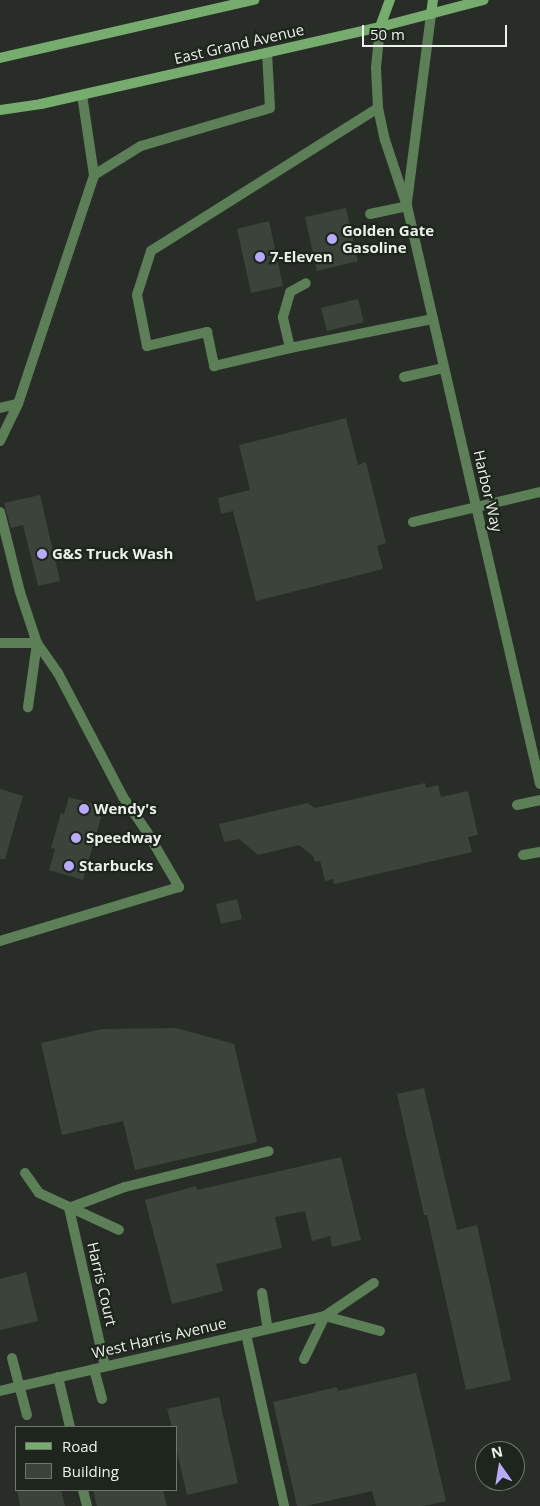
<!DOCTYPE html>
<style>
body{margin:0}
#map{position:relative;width:540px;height:1506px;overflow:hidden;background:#282e27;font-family:"Open Sans",sans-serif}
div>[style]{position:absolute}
.building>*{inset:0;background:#3c433b}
.service>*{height:10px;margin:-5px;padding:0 5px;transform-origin:5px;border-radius:5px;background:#5c7f58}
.minor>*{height:10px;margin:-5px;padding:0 5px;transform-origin:5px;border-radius:5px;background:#5c7f58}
.tertiary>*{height:10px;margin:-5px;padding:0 5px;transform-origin:5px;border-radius:5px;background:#5c7f58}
.secondary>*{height:10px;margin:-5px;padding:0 5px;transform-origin:5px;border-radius:5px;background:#76ad6f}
.dots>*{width:14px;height:14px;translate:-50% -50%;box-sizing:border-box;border:2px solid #1e251d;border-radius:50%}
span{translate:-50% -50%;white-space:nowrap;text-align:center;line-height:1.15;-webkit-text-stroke:4.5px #1e251d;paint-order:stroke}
.street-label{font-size:15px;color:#edf1ec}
.poi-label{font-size:15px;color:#edf1ec;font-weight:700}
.left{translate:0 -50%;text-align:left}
.legend{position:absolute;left:15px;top:1426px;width:162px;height:65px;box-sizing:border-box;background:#1e251d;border:1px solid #717770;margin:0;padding:6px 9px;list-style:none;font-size:15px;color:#edf1ec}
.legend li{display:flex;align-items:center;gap:10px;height:25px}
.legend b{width:25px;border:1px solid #717770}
.north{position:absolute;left:475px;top:1441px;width:50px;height:50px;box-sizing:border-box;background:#1e251d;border:1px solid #717770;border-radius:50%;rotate:347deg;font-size:14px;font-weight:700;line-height:20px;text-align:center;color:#edf1ec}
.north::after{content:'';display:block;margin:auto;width:18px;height:22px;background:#b8abf7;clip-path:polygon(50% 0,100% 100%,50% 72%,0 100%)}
.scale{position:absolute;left:362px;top:25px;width:145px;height:22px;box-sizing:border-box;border:2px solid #edf1ec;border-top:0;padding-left:6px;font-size:15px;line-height:18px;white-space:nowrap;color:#edf1ec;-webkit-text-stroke:4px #1e251d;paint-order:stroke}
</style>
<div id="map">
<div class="building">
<div style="clip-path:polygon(346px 208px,358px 261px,317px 271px,305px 217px)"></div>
<div style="clip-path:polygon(269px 221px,283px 286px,251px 293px,237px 229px)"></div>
<div style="clip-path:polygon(358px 299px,364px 322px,327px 331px,321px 308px)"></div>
<div style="clip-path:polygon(346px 418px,358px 465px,366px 462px,386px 543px,377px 546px,383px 569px,256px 601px,233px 511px,221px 514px,218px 498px,250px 490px,239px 445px)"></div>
<div style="clip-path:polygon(40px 495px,60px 581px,38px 586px,23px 525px,11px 528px,4px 503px)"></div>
<div style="clip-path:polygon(425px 783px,426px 788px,438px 785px,441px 797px,468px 791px,478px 835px,468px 837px,472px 852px,334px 884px,333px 879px,325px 881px,320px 861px,315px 862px,313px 856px,299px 845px,258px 855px,239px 839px,224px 842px,219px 824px,307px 803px,315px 808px)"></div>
<div style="clip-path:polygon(0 789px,23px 796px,5px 859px,0 859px)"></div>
<div style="clip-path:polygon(69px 797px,104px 807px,83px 880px,49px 870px,55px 849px,51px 848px,61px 813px,64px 814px)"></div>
<div style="clip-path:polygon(237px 899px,242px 919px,221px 924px,216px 904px)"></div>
<div style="clip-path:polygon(176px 1028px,234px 1044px,257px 1142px,135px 1170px,123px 1121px,62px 1135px,41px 1043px,102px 1029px)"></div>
<div style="clip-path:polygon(424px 1088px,457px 1230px,477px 1225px,511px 1380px,466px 1390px,427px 1215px,424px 1215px,397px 1094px)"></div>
<div style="clip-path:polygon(341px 1157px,361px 1240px,332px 1247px,330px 1236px,312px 1241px,305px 1211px,275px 1217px,282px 1248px,216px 1264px,223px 1291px,172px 1304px,145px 1200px,196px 1186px,197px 1190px)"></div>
<div style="clip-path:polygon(26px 1272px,38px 1321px,0 1330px,0 1279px)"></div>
<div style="clip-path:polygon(416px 1373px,446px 1501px,423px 1506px,376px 1506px,372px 1491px,306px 1506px,297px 1506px,273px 1402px,337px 1387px,338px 1391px)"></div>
<div style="clip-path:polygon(219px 1397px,238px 1483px,187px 1495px,176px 1448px,176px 1427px,172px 1427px,167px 1409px)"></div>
<div style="clip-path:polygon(17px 1490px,61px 1490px,65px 1506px,20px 1506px)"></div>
<div style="clip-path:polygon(93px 1490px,163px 1490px,167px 1506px,97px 1506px)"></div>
</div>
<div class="service">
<div style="left:378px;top:108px;width:268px;rotate:147.8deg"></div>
<div style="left:151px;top:251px;width:46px;rotate:107.7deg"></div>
<div style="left:137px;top:295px;width:52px;rotate:78.9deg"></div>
<div style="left:147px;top:346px;width:62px;rotate:-13.1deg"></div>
<div style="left:207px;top:332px;width:35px;rotate:78deg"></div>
<div style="left:214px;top:366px;width:78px;rotate:-13.3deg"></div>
<div style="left:290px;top:348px;width:146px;rotate:-11.5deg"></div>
<div style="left:94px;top:175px;width:55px;rotate:-31.7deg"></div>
<div style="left:141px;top:146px;width:134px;rotate:-16.4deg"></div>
<div style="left:270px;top:108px;width:55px;rotate:-93.1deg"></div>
<div style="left:370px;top:214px;width:38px;rotate:-12deg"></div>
<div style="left:290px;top:348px;width:32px;rotate:-103deg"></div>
<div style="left:283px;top:317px;width:26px;rotate:-74deg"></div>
<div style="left:290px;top:292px;width:18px;rotate:-29deg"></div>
<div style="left:404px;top:377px;width:41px;rotate:-12.7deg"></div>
<div style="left:0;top:408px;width:18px;rotate:-13deg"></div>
<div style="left:18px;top:404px;width:241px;rotate:-71.6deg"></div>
<div style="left:94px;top:175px;width:81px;rotate:-98.5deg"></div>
<div style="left:0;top:441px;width:41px;rotate:-64.1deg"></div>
<div style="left:0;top:512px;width:82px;rotate:76deg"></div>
<div style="left:20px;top:592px;width:54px;rotate:71.6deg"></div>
<div style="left:37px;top:643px;width:37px;rotate:55deg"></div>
<div style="left:58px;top:673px;width:140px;rotate:62.3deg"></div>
<div style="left:123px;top:797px;width:42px;rotate:55.6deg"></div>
<div style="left:147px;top:832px;width:64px;rotate:59.8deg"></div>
<div style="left:179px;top:887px;width:187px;rotate:163.2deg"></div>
<div style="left:413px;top:522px;width:130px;rotate:-13.3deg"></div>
<div style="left:0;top:643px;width:37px"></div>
<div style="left:37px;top:643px;width:65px;rotate:98deg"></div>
<div style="left:517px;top:805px;width:24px;rotate:-12deg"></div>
<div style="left:523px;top:855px;width:17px;rotate:-10deg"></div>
<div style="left:25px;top:1173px;width:24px;rotate:55deg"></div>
<div style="left:39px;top:1193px;width:88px;rotate:24.8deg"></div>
<div style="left:69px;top:1208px;width:60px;rotate:-20.6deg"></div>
<div style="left:125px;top:1187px;width:148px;rotate:-14deg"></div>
<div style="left:262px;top:1293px;width:36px;rotate:81deg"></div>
<div style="left:325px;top:1316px;width:57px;rotate:15.3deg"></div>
<div style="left:246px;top:1334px;width:176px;rotate:77.5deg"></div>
<div style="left:12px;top:1358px;width:59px;rotate:75.3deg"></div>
<div style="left:304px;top:1359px;width:48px;rotate:-64deg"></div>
<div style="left:325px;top:1316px;width:59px;rotate:-34deg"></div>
<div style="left:94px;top:1369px;width:31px;rotate:75deg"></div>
<div style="left:58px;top:1377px;width:51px;rotate:76.5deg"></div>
<div style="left:83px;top:1490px;width:16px;rotate:76deg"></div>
</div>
<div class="minor">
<div style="left:69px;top:1208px;width:162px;rotate:77.2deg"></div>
<div style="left:0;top:1391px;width:334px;rotate:-13deg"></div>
</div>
<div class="tertiary">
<div style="left:380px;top:27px;width:41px;rotate:95.6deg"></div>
<div style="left:376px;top:68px;width:40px;rotate:87.1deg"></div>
<div style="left:378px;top:108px;width:33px;rotate:78deg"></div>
<div style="left:385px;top:140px;width:70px;rotate:71.6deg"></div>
<div style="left:407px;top:206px;width:593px;rotate:77.04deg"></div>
<div style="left:407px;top:202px;width:190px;rotate:-82.7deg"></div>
</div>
<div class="secondary">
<div style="left:431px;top:14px;width:14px;rotate:-82deg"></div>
<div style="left:380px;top:27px;width:29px;rotate:-70deg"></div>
<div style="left:0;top:58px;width:261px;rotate:-12.9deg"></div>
<div style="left:0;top:110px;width:41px;rotate:-8.3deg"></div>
<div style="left:41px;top:104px;width:348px;rotate:-12.8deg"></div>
<div style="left:380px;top:27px;width:107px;rotate:-14.6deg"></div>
</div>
<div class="dots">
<div style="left:332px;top:239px;background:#b8abf7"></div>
<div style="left:260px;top:257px;background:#b8abf7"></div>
<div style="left:42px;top:554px;background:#b8abf7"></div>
<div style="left:84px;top:809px;background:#b8abf7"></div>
<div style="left:76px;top:838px;background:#b8abf7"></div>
<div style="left:69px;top:866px;background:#b8abf7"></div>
</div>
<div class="street-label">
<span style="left:239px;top:44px;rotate:-13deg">East Grand Avenue</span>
<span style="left:488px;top:491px;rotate:77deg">Harbor Way</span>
<span style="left:102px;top:1284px;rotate:77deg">Harris Court</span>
<span style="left:159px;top:1338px;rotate:-13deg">West Harris Avenue</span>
</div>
<div class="poi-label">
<span class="left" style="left:342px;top:239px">Golden Gate<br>Gasoline</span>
<span class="left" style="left:270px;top:257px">7-Eleven</span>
<span class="left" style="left:52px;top:554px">G&amp;S Truck Wash</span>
<span class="left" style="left:94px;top:809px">Wendy's</span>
<span class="left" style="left:86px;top:838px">Speedway</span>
<span class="left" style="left:79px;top:866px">Starbucks</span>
</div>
<ul class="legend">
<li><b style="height:6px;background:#76ad6f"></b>Road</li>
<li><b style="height:14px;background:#3c433b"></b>Building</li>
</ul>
<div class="north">N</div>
<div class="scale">50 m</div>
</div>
